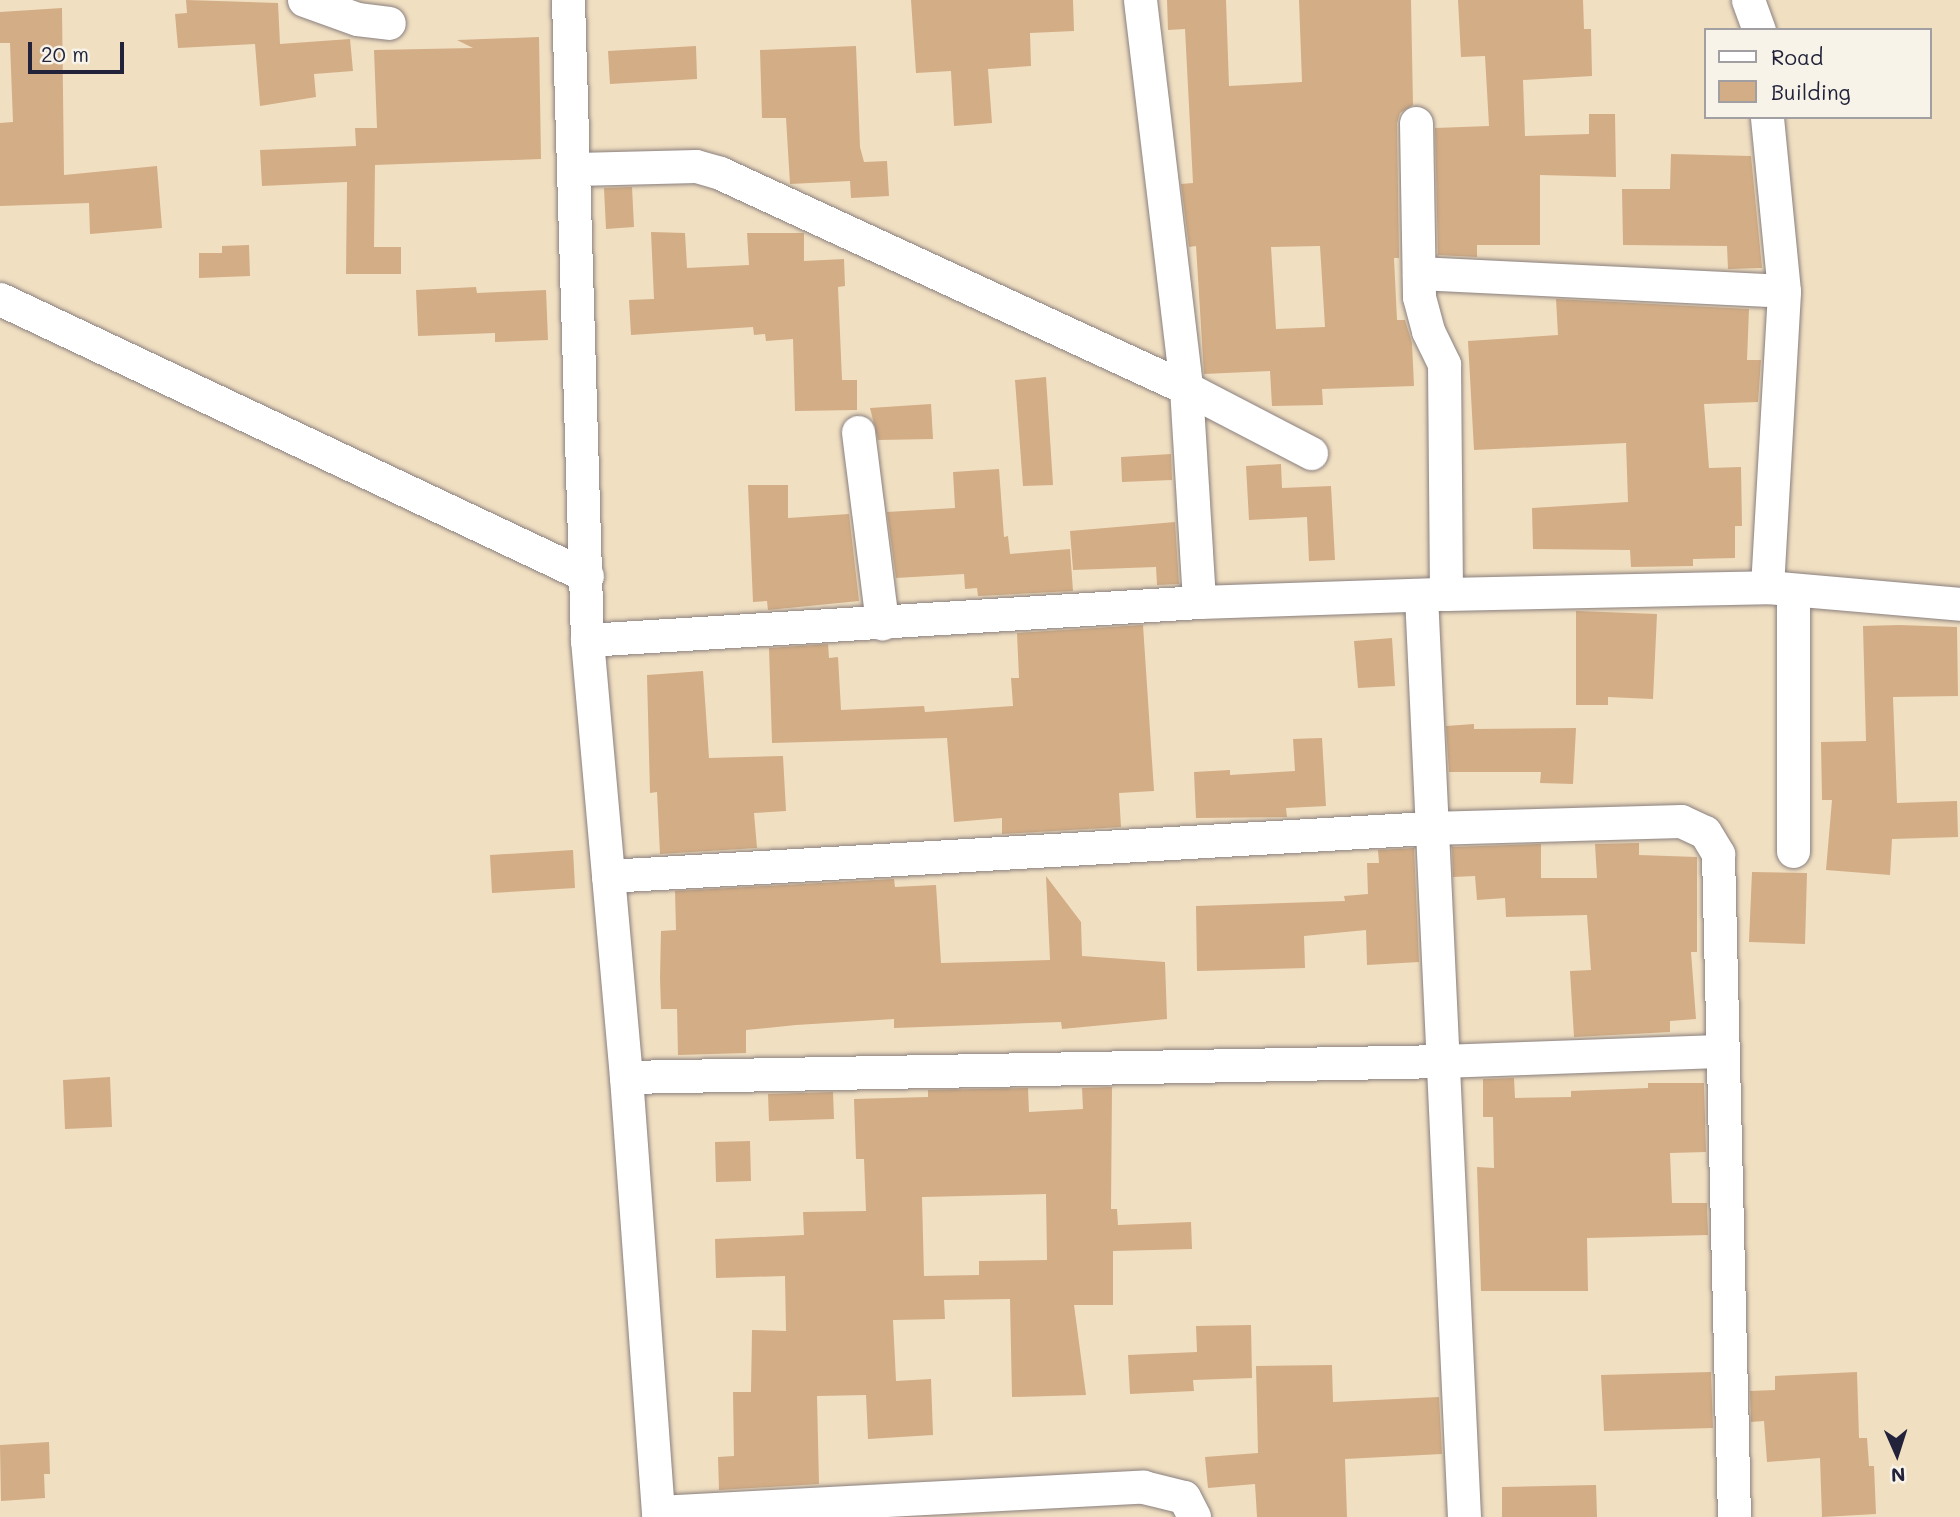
<!DOCTYPE html>
<style>
body{margin:0}
#map{position:relative;width:1960px;height:1517px;overflow:hidden;background:#f1dfc2;font-family:Mali,sans-serif}
div>[style]{position:absolute}
.building>*{inset:0;background:#d3ad86}
.roads{filter:drop-shadow(0 0 2px #8a807e) drop-shadow(0 0 2px #8a807e)}
.minor>*{height:33px;margin:-16.5px;padding:0 16.5px;transform-origin:16.5px;border-radius:16.5px;background:#fff}
span{translate:-50% -50%;white-space:nowrap;text-align:center;line-height:1.15;-webkit-text-stroke:5px #f7f3e8;paint-order:stroke}
.legend{position:absolute;left:1704px;top:28px;width:228px;height:91px;box-sizing:border-box;background:#f7f3e8;border:2px solid #a29fa3;margin:0;padding:9px 12px;list-style:none;font-size:21px;color:#22223b}
.legend li{display:flex;align-items:center;gap:14px;height:35px}
.legend b{width:35px;border:2px solid #a29fa3}
.north{position:absolute;left:1862px;top:1419px;width:70px;height:70px;-webkit-text-stroke:5px #f7f3e8;paint-order:stroke;rotate:177deg;font-size:19px;font-weight:700;line-height:28px;text-align:center;color:#22223b}
.north::after{content:'';display:block;margin:auto;width:24px;height:32px;background:#22223b;clip-path:polygon(50% 0,100% 100%,50% 72%,0 100%)}
.scale{position:absolute;left:28px;top:42px;width:96px;height:32px;box-sizing:border-box;border:4px solid #22223b;border-top:0;padding-left:9px;font-size:21px;line-height:24px;white-space:nowrap;color:#22223b;-webkit-text-stroke:5px #f7f3e8;paint-order:stroke}
</style>
<div id="map">
<div class="building">
<div style="clip-path:polygon(186px 0,278px 3px,280px 44px,350px 39px,353px 71px,314px 74px,316px 97px,260px 106px,255px 44px,178px 48px,175px 14px,187px 13px)"></div>
<div style="clip-path:polygon(911px 0,1073px 0,1074px 31px,1030px 33px,1031px 66px,988px 69px,992px 123px,954px 126px,951px 71px,916px 73px)"></div>
<div style="clip-path:polygon(evenodd,1167px 0,1226px 0,1229px 86px,1302px 82px,1299px 0,1411px 0,1413px 105px,1400px 113px,1397px 123px,1399px 258px,1394px 258px,1397px 320px,1405px 320px,1412px 343px,1414px 386px,1322px 389px,1323px 405px,1272px 406px,1270px 371px,1204px 374px,1196px 246px,1189px 247px,1181px 184px,1193px 183px,1185px 29px,1168px 30px,1167px 0,1320px 246px,1325px 327px,1276px 329px,1271px 247px,1320px 246px)"></div>
<div style="clip-path:polygon(1458px 0,1583px 0,1584px 29px,1591px 29px,1592px 76px,1523px 80px,1525px 136px,1589px 134px,1589px 114px,1615px 114px,1616px 177px,1540px 175px,1540px 245px,1477px 245px,1477px 257px,1438px 255px,1435px 128px,1489px 126px,1485px 56px,1461px 57px)"></div>
<div style="clip-path:polygon(62px 8px,64px 175px,157px 166px,162px 228px,90px 234px,89px 203px,0 206px,0 123px,13px 122px,10px 43px,0 43px,0 12px)"></div>
<div style="clip-path:polygon(539px 37px,541px 159px,375px 165px,374px 247px,401px 247px,401px 274px,346px 274px,347px 182px,262px 186px,260px 150px,356px 146px,355px 128px,377px 128px,374px 50px,473px 48px,457px 40px)"></div>
<div style="clip-path:polygon(696px 46px,697px 79px,610px 84px,608px 51px)"></div>
<div style="clip-path:polygon(856px 46px,860px 147px,864px 162px,887px 161px,889px 196px,851px 198px,850px 181px,790px 184px,786px 118px,762px 118px,760px 50px)"></div>
<div style="clip-path:polygon(1671px 154px,1751px 156px,1762px 268px,1728px 269px,1727px 246px,1623px 245px,1622px 189px,1670px 189px)"></div>
<div style="clip-path:polygon(632px 187px,634px 227px,606px 229px,604px 188px)"></div>
<div style="clip-path:polygon(651px 232px,685px 233px,687px 268px,749px 265px,747px 233px,804px 233px,804px 261px,844px 259px,845px 286px,838px 287px,842px 380px,857px 380px,857px 410px,795px 411px,793px 339px,766px 341px,765px 334px,754px 335px,753px 327px,631px 335px,629px 300px,654px 299px)"></div>
<div style="clip-path:polygon(249px 245px,250px 276px,199px 278px,199px 253px,222px 253px,222px 246px)"></div>
<div style="clip-path:polygon(476px 287px,477px 293px,546px 290px,548px 340px,495px 342px,495px 333px,418px 336px,416px 290px)"></div>
<div style="clip-path:polygon(1556px 299px,1749px 309px,1747px 360px,1761px 360px,1758px 402px,1704px 404px,1709px 468px,1741px 467px,1742px 526px,1735px 526px,1735px 558px,1693px 559px,1693px 566px,1631px 567px,1630px 550px,1533px 549px,1532px 508px,1628px 502px,1626px 443px,1474px 450px,1468px 341px,1558px 335px)"></div>
<div style="clip-path:polygon(1046px 377px,1053px 485px,1023px 486px,1015px 380px)"></div>
<div style="clip-path:polygon(931px 404px,933px 439px,878px 440px,870px 408px)"></div>
<div style="clip-path:polygon(1171px 454px,1172px 480px,1122px 482px,1121px 457px)"></div>
<div style="clip-path:polygon(1281px 464px,1282px 488px,1331px 486px,1335px 560px,1309px 561px,1307px 517px,1249px 520px,1246px 466px)"></div>
<div style="clip-path:polygon(999px 469px,1004px 537px,1008px 536px,1010px 554px,1070px 549px,1073px 591px,978px 596px,977px 588px,965px 589px,964px 574px,896px 578px,887px 512px,955px 508px,953px 472px)"></div>
<div style="clip-path:polygon(748px 485px,788px 485px,788px 518px,849px 514px,859px 601px,768px 610px,767px 601px,753px 602px)"></div>
<div style="clip-path:polygon(1175px 522px,1179px 584px,1157px 585px,1156px 567px,1073px 570px,1070px 531px)"></div>
<div style="clip-path:polygon(1576px 611px,1657px 614px,1653px 699px,1608px 697px,1608px 705px,1576px 705px)"></div>
<div style="clip-path:polygon(1143px 625px,1154px 791px,1119px 793px,1121px 827px,1002px 834px,1002px 818px,954px 822px,947px 738px,772px 743px,769px 648px,828px 644px,829px 658px,838px 657px,841px 710px,924px 706px,925px 712px,1013px 706px,1011px 678px,1019px 678px,1017px 633px)"></div>
<div style="clip-path:polygon(1899px 625px,1957px 627px,1958px 696px,1893px 697px,1897px 803px,1957px 801px,1958px 837px,1892px 839px,1890px 875px,1826px 870px,1832px 800px,1822px 800px,1821px 742px,1866px 741px,1863px 626px)"></div>
<div style="clip-path:polygon(1392px 638px,1395px 686px,1358px 688px,1354px 641px)"></div>
<div style="clip-path:polygon(703px 671px,709px 758px,783px 756px,786px 811px,754px 813px,757px 848px,660px 854px,657px 792px,650px 793px,647px 675px)"></div>
<div style="clip-path:polygon(1474px 724px,1474px 729px,1576px 728px,1573px 784px,1540px 783px,1541px 772px,1449px 772px,1446px 726px)"></div>
<div style="clip-path:polygon(1322px 738px,1326px 806px,1286px 808px,1287px 817px,1196px 818px,1194px 772px,1230px 770px,1230px 775px,1295px 771px,1293px 739px)"></div>
<div style="clip-path:polygon(1639px 843px,1639px 855px,1697px 857px,1697px 952px,1691px 952px,1696px 1019px,1670px 1021px,1670px 1032px,1574px 1037px,1570px 971px,1591px 970px,1587px 915px,1506px 917px,1505px 898px,1477px 900px,1475px 876px,1453px 877px,1452px 847px,1541px 844px,1541px 878px,1597px 878px,1595px 844px)"></div>
<div style="clip-path:polygon(1414px 848px,1419px 962px,1367px 965px,1366px 930px,1304px 936px,1305px 968px,1197px 971px,1196px 906px,1345px 901px,1344px 896px,1368px 894px,1367px 863px,1379px 863px,1378px 850px)"></div>
<div style="clip-path:polygon(573px 850px,575px 888px,492px 893px,490px 855px)"></div>
<div style="clip-path:polygon(1752px 872px,1807px 873px,1805px 944px,1749px 942px)"></div>
<div style="clip-path:polygon(1046px 876px,1081px 922px,1082px 956px,1165px 962px,1167px 1019px,1062px 1029px,1061px 1022px,894px 1028px,894px 1019px,796px 1025px,746px 1030px,746px 1053px,678px 1055px,677px 1009px,661px 1009px,660px 978px,661px 931px,676px 930px,675px 891px,894px 879px,895px 887px,936px 885px,941px 963px,1050px 960px)"></div>
<div style="clip-path:polygon(110px 1077px,112px 1127px,65px 1129px,63px 1080px)"></div>
<div style="clip-path:polygon(1514px 1078px,1515px 1098px,1571px 1097px,1571px 1091px,1648px 1088px,1648px 1083px,1704px 1083px,1706px 1152px,1670px 1153px,1672px 1203px,1707px 1203px,1708px 1235px,1587px 1238px,1588px 1291px,1481px 1291px,1477px 1167px,1494px 1168px,1493px 1117px,1483px 1117px,1483px 1079px)"></div>
<div style="clip-path:polygon(evenodd,1112px 1087px,1111px 1209px,1117px 1209px,1118px 1225px,1191px 1222px,1192px 1249px,1113px 1251px,1113px 1305px,1074px 1305px,1086px 1395px,1012px 1397px,1010px 1299px,944px 1300px,945px 1319px,893px 1320px,896px 1381px,931px 1379px,933px 1435px,868px 1439px,866px 1395px,817px 1396px,819px 1484px,719px 1490px,718px 1457px,734px 1456px,733px 1392px,751px 1392px,752px 1330px,786px 1331px,785px 1276px,716px 1278px,715px 1239px,804px 1235px,803px 1212px,866px 1211px,864px 1159px,856px 1159px,854px 1099px,928px 1097px,928px 1090px,1028px 1088px,1029px 1112px,1083px 1109px,1082px 1088px,1112px 1087px,1046px 1194px,1047px 1260px,979px 1261px,979px 1275px,924px 1276px,922px 1197px,1046px 1194px)"></div>
<div style="clip-path:polygon(833px 1092px,834px 1119px,769px 1121px,768px 1094px)"></div>
<div style="clip-path:polygon(750px 1141px,751px 1181px,716px 1182px,715px 1142px)"></div>
<div style="clip-path:polygon(1251px 1325px,1252px 1378px,1193px 1380px,1194px 1391px,1130px 1394px,1128px 1355px,1197px 1352px,1196px 1326px)"></div>
<div style="clip-path:polygon(1332px 1365px,1333px 1402px,1439px 1397px,1442px 1454px,1345px 1459px,1347px 1517px,1257px 1517px,1255px 1484px,1208px 1488px,1205px 1457px,1258px 1453px,1256px 1366px)"></div>
<div style="clip-path:polygon(1711px 1372px,1713px 1428px,1604px 1431px,1601px 1375px)"></div>
<div style="clip-path:polygon(1857px 1372px,1859px 1438px,1867px 1438px,1869px 1466px,1874px 1466px,1876px 1514px,1822px 1517px,1820px 1458px,1767px 1462px,1764px 1421px,1751px 1422px,1750px 1391px,1775px 1390px,1775px 1376px)"></div>
<div style="clip-path:polygon(49px 1442px,50px 1474px,44px 1474px,45px 1498px,1px 1501px,0 1445px)"></div>
<div style="clip-path:polygon(1596px 1485px,1597px 1517px,1502px 1517px,1502px 1487px)"></div>
</div>
<div class="roads">
<div class="minor">
<div style="left:304px;top:0;width:56px;rotate:19.7deg"></div>
<div style="left:357px;top:19px;width:32px;rotate:7deg"></div>
<div style="left:568px;top:0;width:640px;rotate:88.3deg"></div>
<div style="left:587px;top:640px;width:439px;rotate:84.9deg"></div>
<div style="left:626px;top:1077px;width:441px;rotate:85.8deg"></div>
<div style="left:1140px;top:0;width:391px;rotate:83.2deg"></div>
<div style="left:1186px;top:388px;width:214px;rotate:86.5deg"></div>
<div style="left:1748px;top:0;width:32px;rotate:70deg"></div>
<div style="left:1416px;top:123px;width:174px;rotate:89deg"></div>
<div style="left:1419px;top:297px;width:35px;rotate:75deg"></div>
<div style="left:1428px;top:331px;width:37px;rotate:64deg"></div>
<div style="left:1444px;top:364px;width:230px;rotate:89.5deg"></div>
<div style="left:576px;top:169px;width:120px;rotate:-1.4deg"></div>
<div style="left:696px;top:166px;width:25px;rotate:16deg"></div>
<div style="left:720px;top:173px;width:513px;rotate:24.77deg"></div>
<div style="left:1186px;top:388px;width:141px;rotate:27.5deg"></div>
<div style="left:1419px;top:273px;width:365px;rotate:2.8deg"></div>
<div style="left:0;top:299px;width:649px;rotate:25.26deg"></div>
<div style="left:858px;top:432px;width:193px;rotate:82.8deg"></div>
<div style="left:1767px;top:587px;width:296px;rotate:-86.7deg"></div>
<div style="left:1784px;top:291px;width:175px;rotate:-95.6deg"></div>
<div style="left:1421px;top:595px;width:923px;rotate:87.33deg"></div>
<div style="left:587px;top:640px;width:613px;rotate:-3.55deg"></div>
<div style="left:1199px;top:602px;width:247px;rotate:-1.9deg"></div>
<div style="left:1446px;top:594px;width:321px;rotate:-1.2deg"></div>
<div style="left:1767px;top:587px;width:194px;rotate:5deg"></div>
<div style="left:1793px;top:851px;width:261px;rotate:-90deg"></div>
<div style="left:608px;top:876px;width:822px;rotate:-3.35deg"></div>
<div style="left:1429px;top:828px;width:252px;rotate:-1.6deg"></div>
<div style="left:1681px;top:821px;width:26px;rotate:25deg"></div>
<div style="left:1705px;top:832px;width:26px;rotate:59deg"></div>
<div style="left:1718px;top:854px;width:663px;rotate:88.62deg"></div>
<div style="left:626px;top:1077px;width:818px;rotate:-1.12deg"></div>
<div style="left:1444px;top:1061px;width:279px;rotate:-2.1deg"></div>
<div style="left:658px;top:1512px;width:486px;rotate:-3deg"></div>
<div style="left:1143px;top:1487px;width:42px;rotate:13.7deg"></div>
<div style="left:1184px;top:1497px;width:22px;rotate:63deg"></div>
</div>
</div>
<ul class="legend">
<li><b style="height:9px;background:#fff"></b>Road</li>
<li><b style="height:19px;background:#d3ad86"></b>Building</li>
</ul>
<div class="north">N</div>
<div class="scale">20 m</div>
</div>
